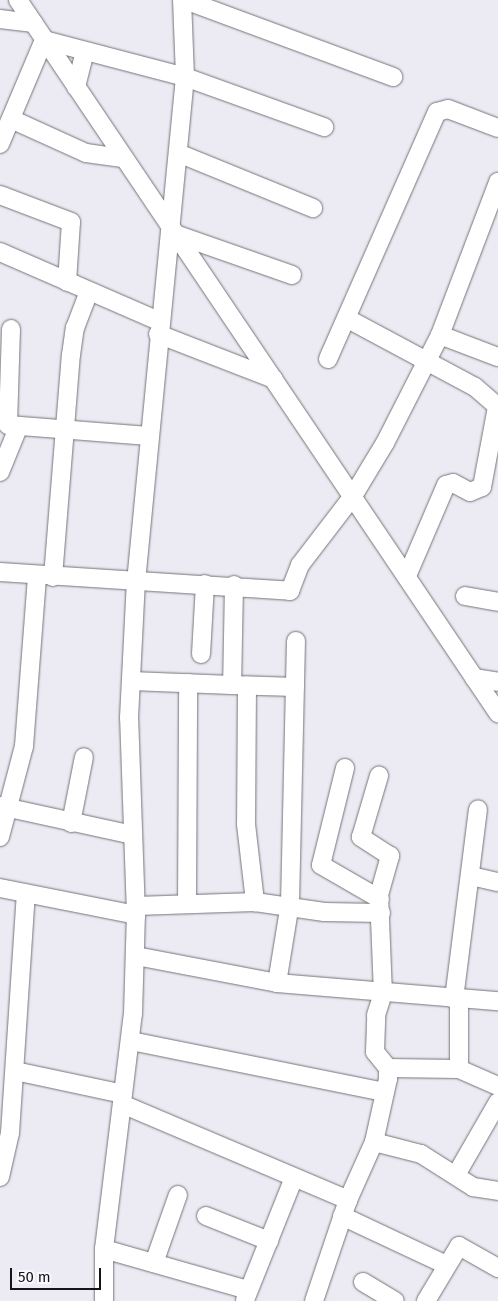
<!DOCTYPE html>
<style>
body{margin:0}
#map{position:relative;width:498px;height:1301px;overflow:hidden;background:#eceaf2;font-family:"Fira Sans",sans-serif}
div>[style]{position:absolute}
.roads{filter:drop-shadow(0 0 1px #75737a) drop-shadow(0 0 1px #75737a)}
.minor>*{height:18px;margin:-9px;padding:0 9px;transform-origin:9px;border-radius:9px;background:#fff}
span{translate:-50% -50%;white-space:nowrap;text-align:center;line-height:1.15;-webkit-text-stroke:4px #f9f7fe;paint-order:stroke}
.scale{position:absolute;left:10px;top:1268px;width:91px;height:22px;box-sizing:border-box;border:2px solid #151417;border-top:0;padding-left:6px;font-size:15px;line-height:18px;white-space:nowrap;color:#151417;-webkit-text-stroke:4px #f9f7fe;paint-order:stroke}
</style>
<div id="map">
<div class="roads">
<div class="minor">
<div style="left:18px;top:0;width:860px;rotate:56.05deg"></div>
<div style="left:185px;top:0;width:222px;rotate:20.3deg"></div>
<div style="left:0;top:19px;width:34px;rotate:7deg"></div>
<div style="left:76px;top:87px;width:36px;rotate:-76deg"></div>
<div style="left:11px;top:119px;width:82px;rotate:24.4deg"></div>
<div style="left:86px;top:153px;width:37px;rotate:8deg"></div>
<div style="left:0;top:144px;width:113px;rotate:-67.1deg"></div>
<div style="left:44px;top:40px;width:146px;rotate:14.7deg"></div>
<div style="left:185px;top:77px;width:148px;rotate:19.8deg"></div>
<div style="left:178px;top:153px;width:146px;rotate:22.2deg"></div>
<div style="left:0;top:195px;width:76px;rotate:20.8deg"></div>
<div style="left:71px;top:222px;width:60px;rotate:93.8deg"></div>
<div style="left:175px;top:234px;width:124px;rotate:19.3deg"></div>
<div style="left:0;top:252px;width:173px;rotate:23.5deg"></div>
<div style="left:348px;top:319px;width:144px;rotate:28.2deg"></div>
<div style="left:475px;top:387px;width:30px;rotate:41deg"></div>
<div style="left:11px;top:329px;width:96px;rotate:91.8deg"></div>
<div style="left:8px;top:425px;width:141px;rotate:4.5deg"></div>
<div style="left:158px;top:334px;width:124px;rotate:21.2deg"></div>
<div style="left:440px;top:335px;width:62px;rotate:20.8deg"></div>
<div style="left:328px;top:359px;width:270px;rotate:-66.2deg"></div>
<div style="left:437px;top:112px;width:11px;rotate:-15deg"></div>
<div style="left:448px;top:109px;width:53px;rotate:20.8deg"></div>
<div style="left:0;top:472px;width:48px;rotate:-67.8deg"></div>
<div style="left:0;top:572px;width:291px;rotate:3.7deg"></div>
<div style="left:290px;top:591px;width:28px;rotate:-69deg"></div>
<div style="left:300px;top:565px;width:87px;rotate:-52.5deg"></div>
<div style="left:353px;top:496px;width:62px;rotate:-58.9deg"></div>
<div style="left:385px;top:443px;width:121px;rotate:-63deg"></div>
<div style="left:440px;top:335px;width:164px;rotate:-69.2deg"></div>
<div style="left:407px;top:576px;width:99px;rotate:-66.8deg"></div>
<div style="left:446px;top:485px;width:7px;rotate:-16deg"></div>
<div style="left:453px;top:483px;width:19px;rotate:28deg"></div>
<div style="left:470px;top:492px;width:13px;rotate:-23deg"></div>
<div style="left:482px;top:487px;width:81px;rotate:-79.4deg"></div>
<div style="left:53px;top:577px;width:223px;rotate:-85.4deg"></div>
<div style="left:71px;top:355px;width:27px;rotate:-82deg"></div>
<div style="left:75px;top:328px;width:39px;rotate:-69deg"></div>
<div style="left:234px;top:585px;width:100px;rotate:91.1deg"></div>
<div style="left:232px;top:685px;width:63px;rotate:1.8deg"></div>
<div style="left:465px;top:596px;width:34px;rotate:10deg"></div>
<div style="left:201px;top:654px;width:70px;rotate:-86.7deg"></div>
<div style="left:474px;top:678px;width:24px;rotate:9deg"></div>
<div style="left:131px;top:681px;width:101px;rotate:2.3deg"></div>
<div style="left:247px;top:686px;width:138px;rotate:90.4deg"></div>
<div style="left:246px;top:824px;width:79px;rotate:83.4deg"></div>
<div style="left:345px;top:768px;width:100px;rotate:103.9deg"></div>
<div style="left:321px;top:865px;width:68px;rotate:30deg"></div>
<div style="left:0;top:806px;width:136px;rotate:12.3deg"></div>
<div style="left:71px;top:823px;width:67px;rotate:-78.9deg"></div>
<div style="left:0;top:837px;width:94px;rotate:-75.2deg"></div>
<div style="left:24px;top:746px;width:170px;rotate:-85.6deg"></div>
<div style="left:471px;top:876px;width:28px;rotate:13deg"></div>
<div style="left:0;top:888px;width:139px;rotate:11.2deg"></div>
<div style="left:187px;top:904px;width:221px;rotate:-89.7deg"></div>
<div style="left:136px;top:906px;width:119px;rotate:-1.9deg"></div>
<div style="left:255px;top:902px;width:70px;rotate:8.2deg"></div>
<div style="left:324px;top:912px;width:57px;rotate:1deg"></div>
<div style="left:136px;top:956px;width:144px;rotate:10.8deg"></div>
<div style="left:277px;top:983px;width:222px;rotate:4.7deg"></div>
<div style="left:277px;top:983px;width:80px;rotate:-80.7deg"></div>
<div style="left:290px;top:904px;width:263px;rotate:-88.7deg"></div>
<div style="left:454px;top:999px;width:191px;rotate:-82.8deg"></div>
<div style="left:459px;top:999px;width:70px;rotate:90deg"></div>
<div style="left:131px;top:1041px;width:259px;rotate:11.4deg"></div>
<div style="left:388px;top:1068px;width:71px;rotate:0.8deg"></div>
<div style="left:459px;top:1069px;width:43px;rotate:23.6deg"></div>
<div style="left:15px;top:1071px;width:110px;rotate:12deg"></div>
<div style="left:122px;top:1104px;width:246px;rotate:23deg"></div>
<div style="left:374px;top:1142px;width:49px;rotate:14.3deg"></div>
<div style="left:421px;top:1154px;width:62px;rotate:32.4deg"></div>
<div style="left:473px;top:1187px;width:25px;rotate:9deg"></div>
<div style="left:456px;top:1175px;width:84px;rotate:-60.1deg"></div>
<div style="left:0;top:1177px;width:45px;rotate:-77.2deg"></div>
<div style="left:10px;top:1133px;width:240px;rotate:-86.2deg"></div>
<div style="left:206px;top:1216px;width:68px;rotate:21.6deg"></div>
<div style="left:342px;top:1216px;width:115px;rotate:25.2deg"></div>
<div style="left:104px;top:1249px;width:150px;rotate:15.9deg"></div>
<div style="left:154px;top:1263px;width:72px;rotate:-70.6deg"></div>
<div style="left:363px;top:1282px;width:37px;rotate:31deg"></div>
<div style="left:245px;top:1300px;width:129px;rotate:-68.2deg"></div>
<div style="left:104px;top:1301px;width:52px;rotate:-90deg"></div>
<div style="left:104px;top:1249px;width:237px;rotate:-83deg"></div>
<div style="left:133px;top:1014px;width:99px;rotate:-88.3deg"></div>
<div style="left:136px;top:915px;width:197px;rotate:-92deg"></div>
<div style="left:129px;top:718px;width:136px;rotate:-87.1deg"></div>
<div style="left:136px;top:582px;width:507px;rotate:-84.46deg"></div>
<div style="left:185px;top:77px;width:77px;rotate:-92.2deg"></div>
<div style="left:314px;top:1301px;width:107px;rotate:-71.4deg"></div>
<div style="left:348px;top:1200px;width:64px;rotate:-65.9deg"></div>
<div style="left:374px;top:1142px;width:65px;rotate:-77.5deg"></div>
<div style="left:388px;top:1079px;width:11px;rotate:-90deg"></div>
<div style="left:388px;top:1068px;width:21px;rotate:-129deg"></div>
<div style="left:375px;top:1052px;width:37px;rotate:-88deg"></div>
<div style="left:376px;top:1015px;width:22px;rotate:-72deg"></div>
<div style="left:383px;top:994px;width:99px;rotate:-92.3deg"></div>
<div style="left:379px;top:895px;width:41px;rotate:-74.2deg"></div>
<div style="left:390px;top:856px;width:35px;rotate:-147deg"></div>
<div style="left:361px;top:837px;width:64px;rotate:-73.6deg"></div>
<div style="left:426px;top:1301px;width:64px;rotate:-59deg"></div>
<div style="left:459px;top:1246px;width:45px;rotate:29.4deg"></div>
</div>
</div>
<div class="scale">50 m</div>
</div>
